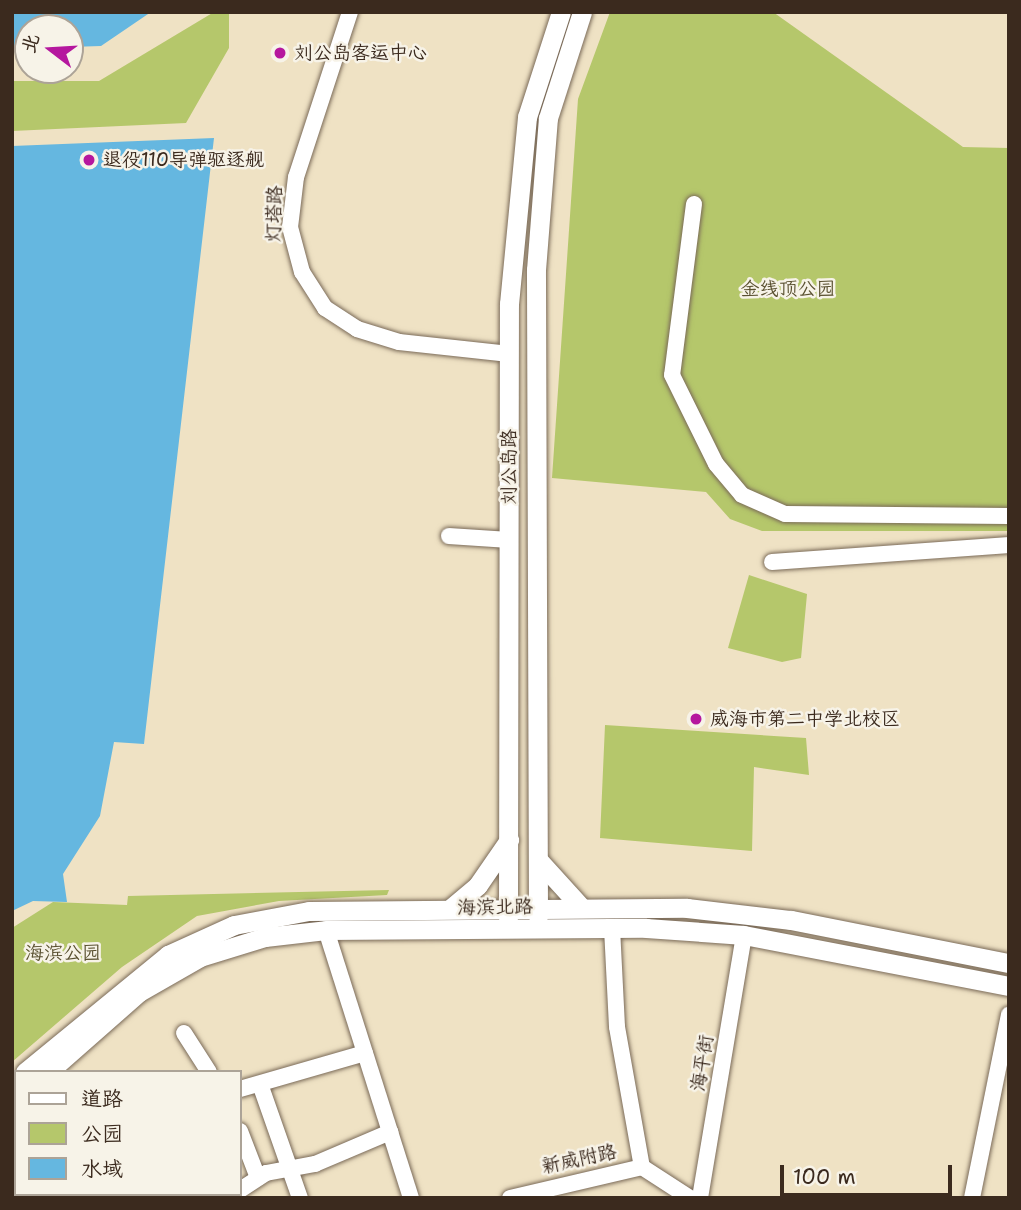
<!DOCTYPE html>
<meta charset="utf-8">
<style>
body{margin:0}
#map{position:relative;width:1021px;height:1210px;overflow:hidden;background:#efe2c4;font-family:"Shantell Sans","LXGW WenKai TC",sans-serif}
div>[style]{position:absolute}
.green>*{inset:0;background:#b5c76b}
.water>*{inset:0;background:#65b7e0}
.roads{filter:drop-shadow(0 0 2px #7a6a58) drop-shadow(0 0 2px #7a6a58)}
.minor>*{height:16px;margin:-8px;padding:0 8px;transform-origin:8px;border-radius:8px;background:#fff}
.major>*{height:19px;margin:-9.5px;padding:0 9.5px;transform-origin:9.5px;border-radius:9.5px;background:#fff}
.dots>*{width:19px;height:19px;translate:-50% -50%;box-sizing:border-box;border:4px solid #f7f3e8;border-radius:50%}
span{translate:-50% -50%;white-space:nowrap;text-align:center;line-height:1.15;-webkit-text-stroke:5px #f7f3e8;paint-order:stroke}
.poi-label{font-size:19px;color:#3b2a1e}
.left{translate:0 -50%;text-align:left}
.street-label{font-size:19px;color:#3b2a1e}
.park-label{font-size:19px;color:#5a5131}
.frame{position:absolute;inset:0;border:14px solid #3b2a1e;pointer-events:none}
.legend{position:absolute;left:14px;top:1070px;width:228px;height:126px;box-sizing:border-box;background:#f7f3e8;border:2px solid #aca397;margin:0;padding:9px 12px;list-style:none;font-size:21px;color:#3b2a1e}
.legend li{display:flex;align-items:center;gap:14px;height:35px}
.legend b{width:35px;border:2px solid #aca397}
.north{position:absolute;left:14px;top:14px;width:70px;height:70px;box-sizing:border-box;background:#f7f3e8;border:2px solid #aca397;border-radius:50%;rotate:287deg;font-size:19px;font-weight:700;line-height:28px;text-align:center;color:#3b2a1e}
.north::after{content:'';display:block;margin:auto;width:24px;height:32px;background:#b5179e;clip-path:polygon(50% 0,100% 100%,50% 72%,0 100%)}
.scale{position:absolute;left:780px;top:1165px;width:172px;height:32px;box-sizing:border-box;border:4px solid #3b2a1e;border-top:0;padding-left:9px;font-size:21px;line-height:24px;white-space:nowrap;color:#3b2a1e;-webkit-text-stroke:5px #f7f3e8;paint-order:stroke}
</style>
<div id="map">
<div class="green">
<div style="clip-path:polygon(214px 12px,229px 12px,229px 48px,186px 123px,12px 131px,12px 81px,99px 81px)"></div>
<div style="clip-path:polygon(610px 12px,773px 12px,963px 147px,1009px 148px,1009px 531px,762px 531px,730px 519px,706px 492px,552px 478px,578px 99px)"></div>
<div style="clip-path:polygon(749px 575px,807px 594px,801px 658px,782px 662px,728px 648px)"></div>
<div style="clip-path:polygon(605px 725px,806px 738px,809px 775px,754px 767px,752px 851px,600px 838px)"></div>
<div style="clip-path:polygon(389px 890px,387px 895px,279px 901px,197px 916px,122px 967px,12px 1062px,12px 928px,53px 902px,127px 905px,128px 896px)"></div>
</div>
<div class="water">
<div style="clip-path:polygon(12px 12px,151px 12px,101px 46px,70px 47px,70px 28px,28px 28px,28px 48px,12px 48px)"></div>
<div style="clip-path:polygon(214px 138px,144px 744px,114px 742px,100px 816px,63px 874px,67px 902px,33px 901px,12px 911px,12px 146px)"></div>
</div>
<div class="roads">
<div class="minor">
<div style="left:350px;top:12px;width:174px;rotate:108.1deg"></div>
<div style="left:296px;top:177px;width:50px;rotate:96.8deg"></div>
<div style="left:290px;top:227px;width:47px;rotate:75.1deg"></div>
<div style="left:302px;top:272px;width:43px;rotate:57.4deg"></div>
<div style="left:325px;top:308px;width:38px;rotate:33deg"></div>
<div style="left:357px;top:329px;width:44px;rotate:17.2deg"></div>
<div style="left:399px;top:342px;width:111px;rotate:6.2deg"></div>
<div style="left:694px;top:204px;width:172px;rotate:97.3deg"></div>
<div style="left:672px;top:375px;width:99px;rotate:63.7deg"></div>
<div style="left:716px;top:464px;width:40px;rotate:50deg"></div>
<div style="left:742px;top:495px;width:47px;rotate:23.8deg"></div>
<div style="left:785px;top:514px;width:224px;rotate:0.5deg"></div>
<div style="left:449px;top:536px;width:60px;rotate:3.8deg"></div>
<div style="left:772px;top:562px;width:238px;rotate:-4.1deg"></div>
<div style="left:612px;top:928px;width:99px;rotate:87.1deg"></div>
<div style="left:617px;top:1027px;width:142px;rotate:79.9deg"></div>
<div style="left:326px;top:930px;width:281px;rotate:72.4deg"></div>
<div style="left:184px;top:1033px;width:46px;rotate:57.3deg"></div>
<div style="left:260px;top:1084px;width:121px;rotate:70.7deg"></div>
<div style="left:240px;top:1089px;width:130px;rotate:-16.1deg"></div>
<div style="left:240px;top:1131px;width:50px;rotate:69deg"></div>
<div style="left:12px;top:1141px;width:6px;rotate:51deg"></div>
<div style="left:240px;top:1190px;width:31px;rotate:-33deg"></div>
<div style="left:266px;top:1173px;width:50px;rotate:-10.4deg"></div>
<div style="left:315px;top:1164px;width:82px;rotate:-23.1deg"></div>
<div style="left:46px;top:1194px;width:4px;rotate:63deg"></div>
<div style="left:130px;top:1194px;width:4px;rotate:63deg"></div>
<div style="left:218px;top:1194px;width:4px;rotate:76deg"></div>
<div style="left:82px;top:1198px;width:6px;rotate:-39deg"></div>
<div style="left:510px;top:1198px;width:136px;rotate:-13.2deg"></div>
<div style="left:642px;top:1167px;width:57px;rotate:32.9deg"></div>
<div style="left:700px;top:1198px;width:267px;rotate:-80.5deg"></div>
<div style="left:972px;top:1198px;width:187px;rotate:-78.6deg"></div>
</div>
<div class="major">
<div style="left:540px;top:862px;width:59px;rotate:47.7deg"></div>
<div style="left:451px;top:908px;width:35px;rotate:-40deg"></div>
<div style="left:478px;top:885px;width:55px;rotate:-55.4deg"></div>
<div style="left:538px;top:916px;width:646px;rotate:-90.18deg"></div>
<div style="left:536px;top:270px;width:152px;rotate:-85.5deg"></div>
<div style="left:548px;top:118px;width:111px;rotate:-72.2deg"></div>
<div style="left:508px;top:918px;width:614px;rotate:-89.91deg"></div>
<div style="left:509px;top:304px;width:188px;rotate:-84.5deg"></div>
<div style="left:527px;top:117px;width:110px;rotate:-72.1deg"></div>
<div style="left:25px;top:1072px;width:185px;rotate:-39.3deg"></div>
<div style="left:168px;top:955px;width:72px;rotate:-24.4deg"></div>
<div style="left:234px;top:925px;width:76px;rotate:-10.6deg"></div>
<div style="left:309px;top:911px;width:378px;rotate:-0.5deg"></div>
<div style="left:687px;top:908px;width:105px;rotate:6.6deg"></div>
<div style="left:791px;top:920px;width:222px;rotate:11.2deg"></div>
<div style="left:48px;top:1072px;width:121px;rotate:-41.3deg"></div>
<div style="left:139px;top:992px;width:70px;rotate:-29.8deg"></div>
<div style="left:200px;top:957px;width:68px;rotate:-17.1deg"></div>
<div style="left:265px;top:937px;width:61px;rotate:-6.5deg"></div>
<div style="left:326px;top:930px;width:320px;rotate:-0.4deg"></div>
<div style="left:646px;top:928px;width:98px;rotate:4.1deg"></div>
<div style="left:744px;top:935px;width:270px;rotate:10.9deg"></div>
<div style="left:12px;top:1104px;width:6px;rotate:-45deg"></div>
</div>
</div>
<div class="dots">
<div style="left:280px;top:53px;background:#b5179e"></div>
<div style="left:89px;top:160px;background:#b5179e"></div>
<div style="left:696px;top:719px;background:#b5179e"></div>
</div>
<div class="poi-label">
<span class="left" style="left:294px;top:53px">刘公岛客运中心</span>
<span class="left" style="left:103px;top:160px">退役110导弹驱逐舰</span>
<span class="left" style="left:710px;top:719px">威海市第二中学北校区</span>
</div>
<div class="street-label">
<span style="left:274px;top:214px;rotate:-88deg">灯塔路</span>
<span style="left:509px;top:467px;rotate:-90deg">刘公岛路</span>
<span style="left:495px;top:907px;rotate:-1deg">海滨北路</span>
<span style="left:702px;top:1063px;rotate:-81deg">海平街</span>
<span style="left:579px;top:1159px;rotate:-12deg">新威附路</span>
</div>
<div class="park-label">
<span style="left:788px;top:289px">金线顶公园</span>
<span style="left:63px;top:953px">海滨公园</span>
</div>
<div class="frame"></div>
<ul class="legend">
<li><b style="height:9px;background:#fff"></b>道路</li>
<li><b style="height:19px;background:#b5c76b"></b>公园</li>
<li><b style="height:19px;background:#65b7e0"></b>水域</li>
</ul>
<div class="north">北</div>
<div class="scale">100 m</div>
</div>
